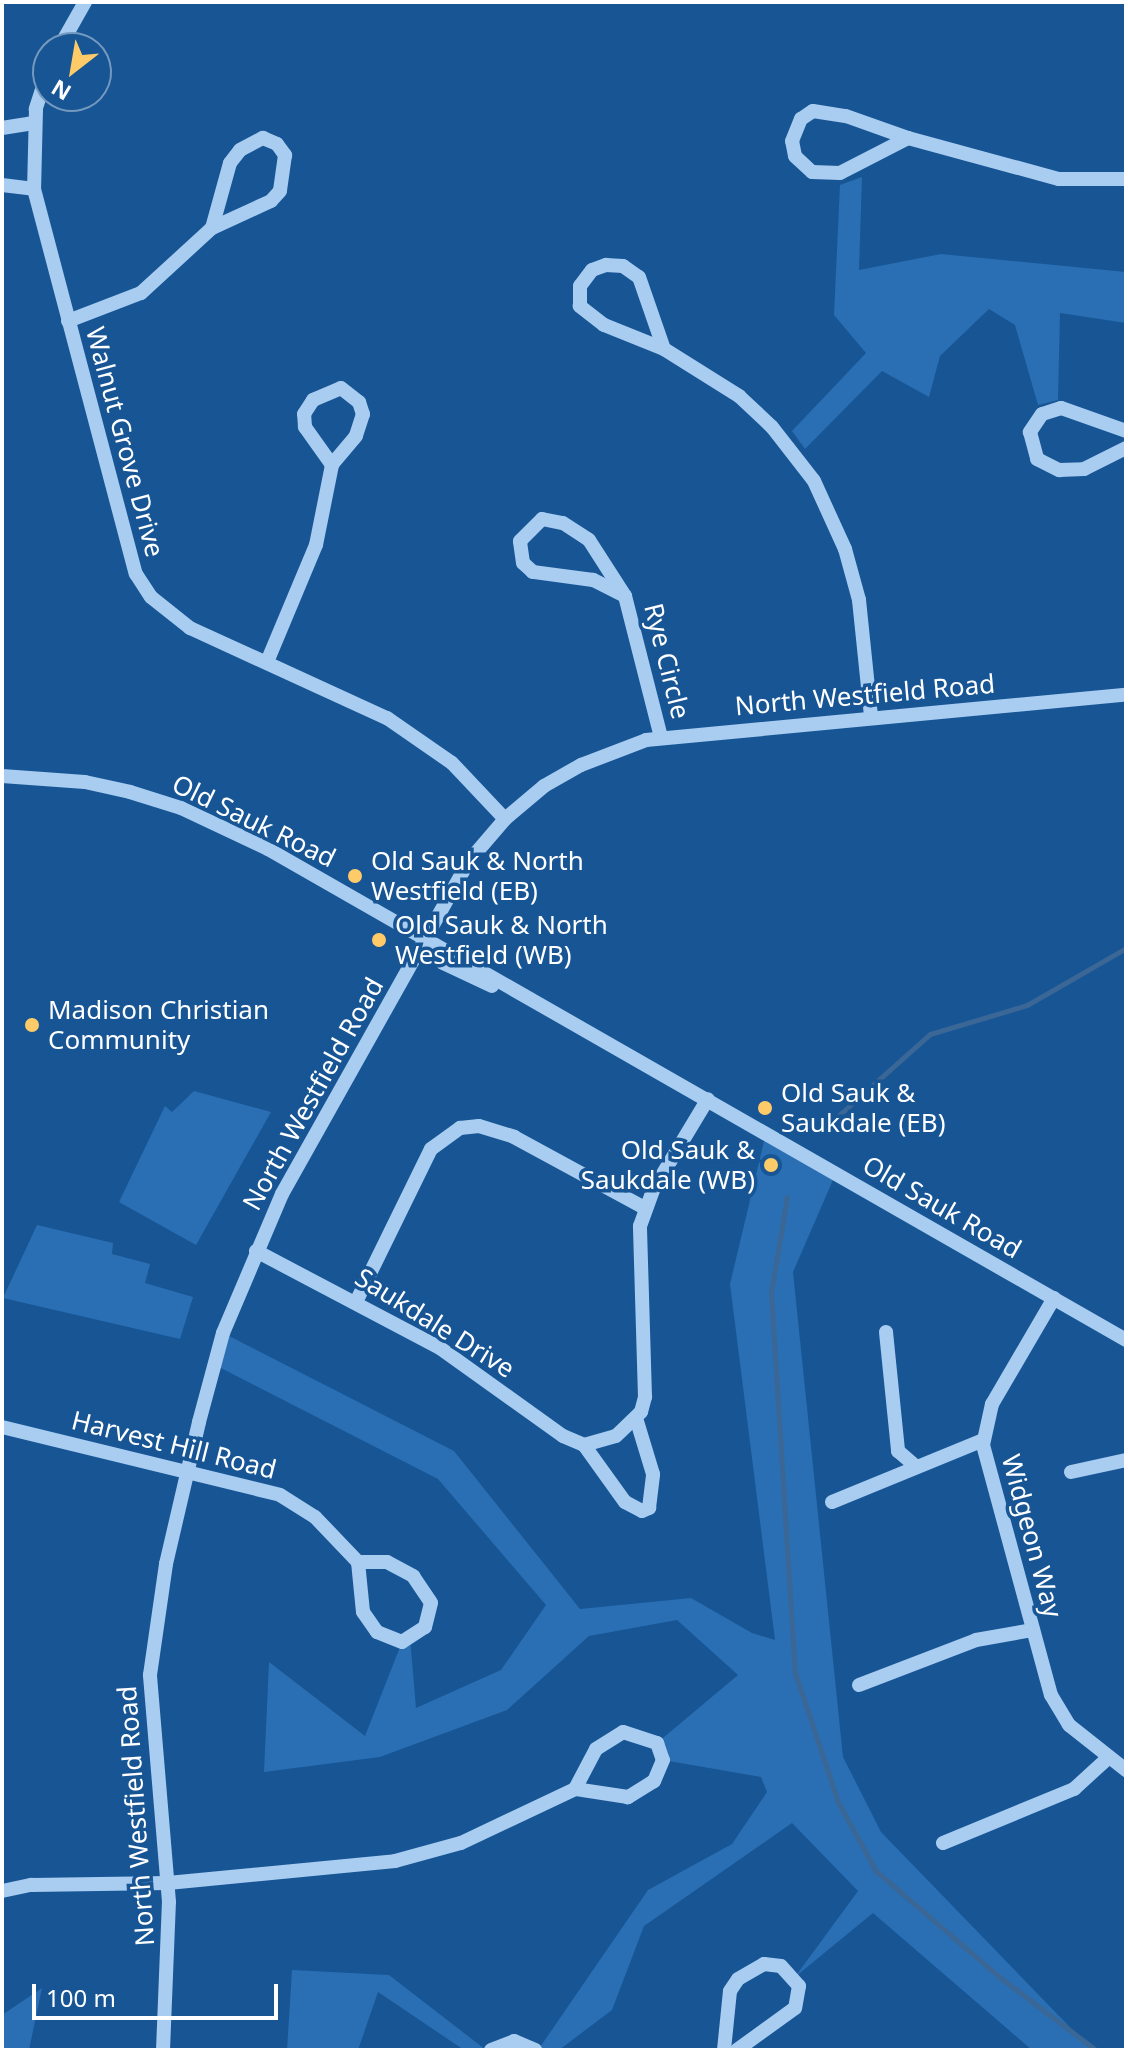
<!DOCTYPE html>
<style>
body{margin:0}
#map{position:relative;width:1128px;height:2052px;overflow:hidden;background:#175595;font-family:"Noto Sans",sans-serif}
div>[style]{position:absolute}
.green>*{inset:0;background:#2a6fb3}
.stream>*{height:5px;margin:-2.5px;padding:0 2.5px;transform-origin:2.5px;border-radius:2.5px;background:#3a6795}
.minor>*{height:14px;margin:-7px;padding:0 7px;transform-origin:7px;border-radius:7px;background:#a8cdf1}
.dots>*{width:22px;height:22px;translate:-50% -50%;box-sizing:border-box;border:4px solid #175595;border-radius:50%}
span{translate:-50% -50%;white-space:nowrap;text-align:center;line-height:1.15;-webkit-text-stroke:7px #175595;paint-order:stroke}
.street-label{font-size:26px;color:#fff}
.poi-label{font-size:26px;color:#fff}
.left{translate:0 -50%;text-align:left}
.right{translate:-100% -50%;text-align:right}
.frame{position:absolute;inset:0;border:4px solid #fff;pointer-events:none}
.north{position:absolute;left:32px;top:32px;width:80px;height:80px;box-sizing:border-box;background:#175595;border:2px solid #7499bf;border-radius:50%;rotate:211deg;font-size:22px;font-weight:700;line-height:32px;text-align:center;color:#fff}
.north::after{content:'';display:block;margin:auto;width:28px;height:36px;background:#ffcb68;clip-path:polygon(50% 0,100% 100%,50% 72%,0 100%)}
.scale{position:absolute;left:32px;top:1984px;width:246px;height:36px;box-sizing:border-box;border:4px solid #fff;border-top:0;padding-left:10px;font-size:24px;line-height:28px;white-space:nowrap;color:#fff;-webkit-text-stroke:6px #175595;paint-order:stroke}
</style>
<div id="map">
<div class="green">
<div style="clip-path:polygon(862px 177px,859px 270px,941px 254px,1126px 272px,1126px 323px,1060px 313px,1058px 400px,1038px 405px,1015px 325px,989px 309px,940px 356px,929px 397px,882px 371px,805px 449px,792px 431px,866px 353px,834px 315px,840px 185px)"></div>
<div style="clip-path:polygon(194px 1091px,271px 1112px,196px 1245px,119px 1202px,165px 1106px,172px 1112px)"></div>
<div style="clip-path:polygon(766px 1133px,836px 1173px,793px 1272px,843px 1757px,881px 1832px,1092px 2050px,1032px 2050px,873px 1913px,795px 1977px,858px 1891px,792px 1823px,644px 1926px,612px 2010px,559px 2050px,538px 2050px,648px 1890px,732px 1844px,767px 1792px,761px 1777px,663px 1760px,657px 1743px,738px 1675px,677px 1620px,589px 1636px,507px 1710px,380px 1757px,264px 1772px,269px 1662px,365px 1736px,402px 1642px,410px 1638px,416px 1708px,501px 1670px,546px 1605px,438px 1479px,215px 1365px,223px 1333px,454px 1451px,580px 1609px,691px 1598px,752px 1633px,775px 1640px,730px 1284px)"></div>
<div style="clip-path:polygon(37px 1225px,113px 1243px,112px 1254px,150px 1264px,145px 1283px,193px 1297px,180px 1339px,3px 1298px)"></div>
<div style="clip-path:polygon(292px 1970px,389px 1975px,486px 2050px,464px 2050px,378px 1992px,358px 2050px,287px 2050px)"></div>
<div style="clip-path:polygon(42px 1988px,29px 2050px,2px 2050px,2px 2015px)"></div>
</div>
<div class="stream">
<div style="left:829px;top:1124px;width:135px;rotate:-41.7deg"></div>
<div style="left:930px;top:1034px;width:101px;rotate:-16.6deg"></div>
<div style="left:1027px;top:1005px;width:114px;rotate:-29.9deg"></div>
<div style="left:787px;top:1197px;width:97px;rotate:99.5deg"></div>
<div style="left:771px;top:1293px;width:381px;rotate:86.4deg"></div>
<div style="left:795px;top:1673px;width:136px;rotate:71.6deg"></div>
<div style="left:838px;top:1802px;width:79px;rotate:61.2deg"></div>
<div style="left:876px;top:1871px;width:166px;rotate:40.6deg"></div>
<div style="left:1002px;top:1979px;width:118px;rotate:37.1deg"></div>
</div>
<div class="minor">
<div style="left:59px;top:48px;width:53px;rotate:-60.5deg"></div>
<div style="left:48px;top:71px;width:40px;rotate:108deg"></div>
<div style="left:36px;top:109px;width:80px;rotate:91.4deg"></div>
<div style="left:34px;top:189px;width:398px;rotate:75.2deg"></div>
<div style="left:136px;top:574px;width:27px;rotate:57deg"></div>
<div style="left:151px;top:597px;width:50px;rotate:38.5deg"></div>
<div style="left:190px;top:628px;width:217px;rotate:24.6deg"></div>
<div style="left:387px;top:718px;width:79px;rotate:34.7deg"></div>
<div style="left:452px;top:763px;width:77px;rotate:46.6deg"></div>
<div style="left:813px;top:111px;width:33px;rotate:9deg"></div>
<div style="left:846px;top:116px;width:66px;rotate:19.5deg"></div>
<div style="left:908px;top:138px;width:76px;rotate:152.8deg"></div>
<div style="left:840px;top:173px;width:28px;rotate:-178deg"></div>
<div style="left:812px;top:172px;width:23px;rotate:-137deg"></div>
<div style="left:795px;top:156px;width:15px;rotate:-101deg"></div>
<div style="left:792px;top:141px;width:24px;rotate:-68deg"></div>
<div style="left:801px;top:119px;width:14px;rotate:-34deg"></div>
<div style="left:2px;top:128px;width:32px;rotate:-9deg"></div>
<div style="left:263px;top:138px;width:15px;rotate:23deg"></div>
<div style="left:277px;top:144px;width:14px;rotate:54deg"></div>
<div style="left:285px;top:155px;width:36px;rotate:98deg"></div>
<div style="left:280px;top:191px;width:13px;rotate:132deg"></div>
<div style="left:271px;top:201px;width:65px;rotate:155.4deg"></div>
<div style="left:212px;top:228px;width:67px;rotate:-74.5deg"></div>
<div style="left:230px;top:163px;width:16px;rotate:-52deg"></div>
<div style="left:240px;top:150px;width:26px;rotate:-28deg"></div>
<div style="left:908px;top:138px;width:156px;rotate:15.2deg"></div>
<div style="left:1059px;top:179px;width:67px"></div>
<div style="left:2px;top:185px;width:32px;rotate:7deg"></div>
<div style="left:606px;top:265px;width:17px;rotate:3deg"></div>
<div style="left:623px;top:266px;width:19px;rotate:35deg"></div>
<div style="left:639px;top:277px;width:76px;rotate:70.9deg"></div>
<div style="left:664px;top:349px;width:65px;rotate:-158.2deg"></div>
<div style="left:604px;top:325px;width:31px;rotate:-142deg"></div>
<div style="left:580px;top:306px;width:20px;rotate:-90deg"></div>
<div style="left:580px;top:286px;width:20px;rotate:-53deg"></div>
<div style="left:592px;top:270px;width:15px;rotate:-20deg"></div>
<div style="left:68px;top:321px;width:78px;rotate:-21deg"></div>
<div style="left:141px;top:293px;width:96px;rotate:-42.5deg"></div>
<div style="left:664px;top:349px;width:89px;rotate:32.1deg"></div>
<div style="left:739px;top:396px;width:45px;rotate:43.2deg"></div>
<div style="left:772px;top:427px;width:68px;rotate:52.1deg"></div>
<div style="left:814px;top:481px;width:75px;rotate:65.5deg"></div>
<div style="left:845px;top:549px;width:53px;rotate:74.6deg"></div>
<div style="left:859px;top:600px;width:117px;rotate:84.1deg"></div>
<div style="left:341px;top:388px;width:23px;rotate:38deg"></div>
<div style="left:359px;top:402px;width:13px;rotate:72deg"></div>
<div style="left:363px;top:414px;width:23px;rotate:108deg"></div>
<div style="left:356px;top:436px;width:38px;rotate:130deg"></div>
<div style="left:332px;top:465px;width:47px;rotate:-125.4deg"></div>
<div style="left:305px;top:427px;width:13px;rotate:-94deg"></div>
<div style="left:304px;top:414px;width:17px;rotate:-57deg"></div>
<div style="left:313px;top:400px;width:30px;rotate:-23deg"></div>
<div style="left:1126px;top:431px;width:69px;rotate:-160.5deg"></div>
<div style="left:1061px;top:408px;width:20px;rotate:162deg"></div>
<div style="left:1042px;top:414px;width:22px;rotate:124deg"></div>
<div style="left:1030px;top:432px;width:28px;rotate:75deg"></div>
<div style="left:1037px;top:459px;width:25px;rotate:27deg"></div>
<div style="left:1059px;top:470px;width:25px;rotate:-2deg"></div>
<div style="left:1084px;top:469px;width:47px;rotate:-26.6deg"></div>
<div style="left:542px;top:519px;width:21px;rotate:11deg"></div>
<div style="left:563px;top:523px;width:31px;rotate:33deg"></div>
<div style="left:589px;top:540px;width:67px;rotate:57.3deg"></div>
<div style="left:625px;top:596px;width:36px;rotate:-153deg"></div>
<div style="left:593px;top:580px;width:61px;rotate:-172.4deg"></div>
<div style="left:533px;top:572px;width:13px;rotate:-138deg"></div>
<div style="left:523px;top:563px;width:22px;rotate:-98deg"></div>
<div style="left:520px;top:541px;width:31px;rotate:-45deg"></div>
<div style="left:625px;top:596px;width:146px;rotate:75.7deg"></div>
<div style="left:267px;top:662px;width:127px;rotate:-67.3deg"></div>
<div style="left:316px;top:545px;width:82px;rotate:-78.7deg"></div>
<div style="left:2px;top:776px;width:83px;rotate:4.1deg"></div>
<div style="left:85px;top:782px;width:46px;rotate:12.5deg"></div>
<div style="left:130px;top:792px;width:53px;rotate:17.4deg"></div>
<div style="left:181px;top:808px;width:96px;rotate:25.2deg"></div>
<div style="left:268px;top:849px;width:989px;rotate:29.78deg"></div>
<div style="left:429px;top:942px;width:25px;rotate:56deg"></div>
<div style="left:443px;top:963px;width:54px;rotate:25.1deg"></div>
<div style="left:256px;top:1251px;width:208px;rotate:27.8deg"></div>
<div style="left:440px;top:1348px;width:151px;rotate:35.6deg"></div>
<div style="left:563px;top:1436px;width:23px;rotate:23deg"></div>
<div style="left:1054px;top:1298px;width:123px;rotate:120.3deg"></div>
<div style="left:992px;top:1404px;width:42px;rotate:102.4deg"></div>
<div style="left:983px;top:1445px;width:259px;rotate:74.8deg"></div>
<div style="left:1051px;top:1695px;width:35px;rotate:59deg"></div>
<div style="left:1069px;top:1725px;width:73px;rotate:38.3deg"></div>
<div style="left:357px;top:1300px;width:168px;rotate:-63.9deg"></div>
<div style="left:431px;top:1149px;width:36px;rotate:-36deg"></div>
<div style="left:460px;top:1128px;width:19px;rotate:-6deg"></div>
<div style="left:479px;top:1126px;width:37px;rotate:17deg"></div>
<div style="left:514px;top:1137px;width:149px;rotate:28.5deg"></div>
<div style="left:886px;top:1332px;width:120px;rotate:84.2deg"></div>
<div style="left:898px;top:1451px;width:23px;rotate:41deg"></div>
<div style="left:2px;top:1427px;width:286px;rotate:13.7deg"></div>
<div style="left:280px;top:1495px;width:41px;rotate:32.2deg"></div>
<div style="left:315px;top:1517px;width:62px;rotate:46.3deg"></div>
<div style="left:584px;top:1445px;width:33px;rotate:-16deg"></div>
<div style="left:616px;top:1436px;width:35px;rotate:-44deg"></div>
<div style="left:641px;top:1412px;width:16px;rotate:-75deg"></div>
<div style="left:645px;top:1397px;width:171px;rotate:-91.7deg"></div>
<div style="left:640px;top:1226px;width:38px;rotate:-70deg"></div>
<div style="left:653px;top:1190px;width:106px;rotate:-58.9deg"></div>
<div style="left:584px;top:1445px;width:70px;rotate:54.3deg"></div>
<div style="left:625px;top:1502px;width:19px;rotate:28deg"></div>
<div style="left:642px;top:1511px;width:8px;rotate:-23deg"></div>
<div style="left:649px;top:1508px;width:34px;rotate:-83deg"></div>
<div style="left:653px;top:1474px;width:59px;rotate:-106.9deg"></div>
<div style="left:1071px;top:1472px;width:56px;rotate:-12.3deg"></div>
<div style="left:832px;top:1502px;width:163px;rotate:-22.3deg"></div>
<div style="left:358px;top:1562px;width:29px"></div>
<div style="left:387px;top:1562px;width:30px;rotate:28deg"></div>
<div style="left:413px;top:1576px;width:32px;rotate:56deg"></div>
<div style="left:431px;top:1603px;width:25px;rotate:104deg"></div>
<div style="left:425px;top:1627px;width:27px;rotate:147deg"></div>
<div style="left:402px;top:1642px;width:27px;rotate:-158deg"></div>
<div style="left:377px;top:1632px;width:24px;rotate:-125deg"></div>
<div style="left:363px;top:1612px;width:50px;rotate:-95.7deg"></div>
<div style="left:859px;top:1685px;width:125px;rotate:-21deg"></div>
<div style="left:976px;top:1640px;width:58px;rotate:-10deg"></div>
<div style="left:623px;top:1732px;width:36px;rotate:18deg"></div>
<div style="left:657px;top:1743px;width:18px;rotate:71deg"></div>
<div style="left:663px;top:1760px;width:23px;rotate:113deg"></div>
<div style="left:654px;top:1781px;width:31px;rotate:148deg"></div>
<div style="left:628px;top:1797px;width:54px;rotate:-171.4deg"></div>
<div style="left:575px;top:1789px;width:45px;rotate:-62.3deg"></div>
<div style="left:596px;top:1749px;width:32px;rotate:-32deg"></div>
<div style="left:943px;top:1843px;width:142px;rotate:-22.4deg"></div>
<div style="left:1074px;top:1789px;width:46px;rotate:-42.4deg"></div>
<div style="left:2px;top:1891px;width:30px;rotate:-12deg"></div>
<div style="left:31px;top:1885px;width:137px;rotate:-0.8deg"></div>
<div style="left:168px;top:1883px;width:228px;rotate:-5.5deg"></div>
<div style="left:395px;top:1861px;width:68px;rotate:-15.3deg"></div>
<div style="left:461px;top:1843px;width:126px;rotate:-25.3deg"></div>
<div style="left:163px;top:2050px;width:148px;rotate:-87.7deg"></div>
<div style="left:169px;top:1902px;width:228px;rotate:-94.8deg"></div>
<div style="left:150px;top:1675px;width:112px;rotate:-81.8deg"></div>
<div style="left:166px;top:1564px;width:146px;rotate:-76.9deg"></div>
<div style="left:199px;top:1422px;width:92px;rotate:-74.9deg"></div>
<div style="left:223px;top:1333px;width:151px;rotate:-67deg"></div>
<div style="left:282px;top:1194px;width:382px;rotate:-60.7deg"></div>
<div style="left:469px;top:861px;width:55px;rotate:-49.4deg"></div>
<div style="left:505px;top:819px;width:51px;rotate:-40.2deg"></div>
<div style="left:544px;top:786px;width:43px;rotate:-29.6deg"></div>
<div style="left:581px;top:765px;width:70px;rotate:-21deg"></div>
<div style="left:646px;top:740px;width:482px;rotate:-5.4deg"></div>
<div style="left:491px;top:2050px;width:25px;rotate:-21deg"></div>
<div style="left:514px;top:2041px;width:23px;rotate:23deg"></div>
<div style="left:724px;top:2050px;width:59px;rotate:-84.2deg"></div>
<div style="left:730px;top:1991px;width:14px;rotate:-56deg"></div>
<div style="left:738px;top:1979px;width:30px;rotate:-30deg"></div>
<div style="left:764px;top:1964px;width:17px;rotate:7deg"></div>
<div style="left:781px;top:1966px;width:27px;rotate:48deg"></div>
<div style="left:799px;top:1986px;width:22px;rotate:100deg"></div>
<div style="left:795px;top:2008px;width:72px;rotate:144.1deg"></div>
</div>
<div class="dots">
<div style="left:355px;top:876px;background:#ffcb68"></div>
<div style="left:379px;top:940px;background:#ffcb68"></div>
<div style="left:32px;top:1025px;background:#ffcb68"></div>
<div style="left:765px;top:1108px;background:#ffcb68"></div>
<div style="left:771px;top:1165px;background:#ffcb68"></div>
</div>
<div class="street-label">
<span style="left:125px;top:442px;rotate:75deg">Walnut Grove Drive</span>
<span style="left:667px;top:661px;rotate:76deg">Rye Circle</span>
<span style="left:865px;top:695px;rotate:-5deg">North Westfield Road</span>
<span style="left:254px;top:821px;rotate:26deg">Old Sauk Road</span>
<span style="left:313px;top:1094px;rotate:-61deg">North Westfield Road</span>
<span style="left:942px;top:1207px;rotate:30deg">Old Sauk Road</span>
<span style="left:435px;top:1323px;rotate:32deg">Saukdale Drive</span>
<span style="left:174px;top:1445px;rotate:14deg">Harvest Hill Road</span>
<span style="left:1032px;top:1536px;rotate:75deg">Widgeon Way</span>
<span style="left:136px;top:1816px;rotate:-94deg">North Westfield Road</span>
</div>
<div class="poi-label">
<span class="left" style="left:371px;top:876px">Old Sauk &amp; North<br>Westfield (EB)</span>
<span class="left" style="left:395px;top:940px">Old Sauk &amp; North<br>Westfield (WB)</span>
<span class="left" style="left:48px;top:1025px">Madison Christian<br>Community</span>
<span class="left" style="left:781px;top:1108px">Old Sauk &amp;<br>Saukdale (EB)</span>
<span class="right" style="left:755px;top:1165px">Old Sauk &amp;<br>Saukdale (WB)</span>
</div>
<div class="frame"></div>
<div class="north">N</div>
<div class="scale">100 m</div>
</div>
